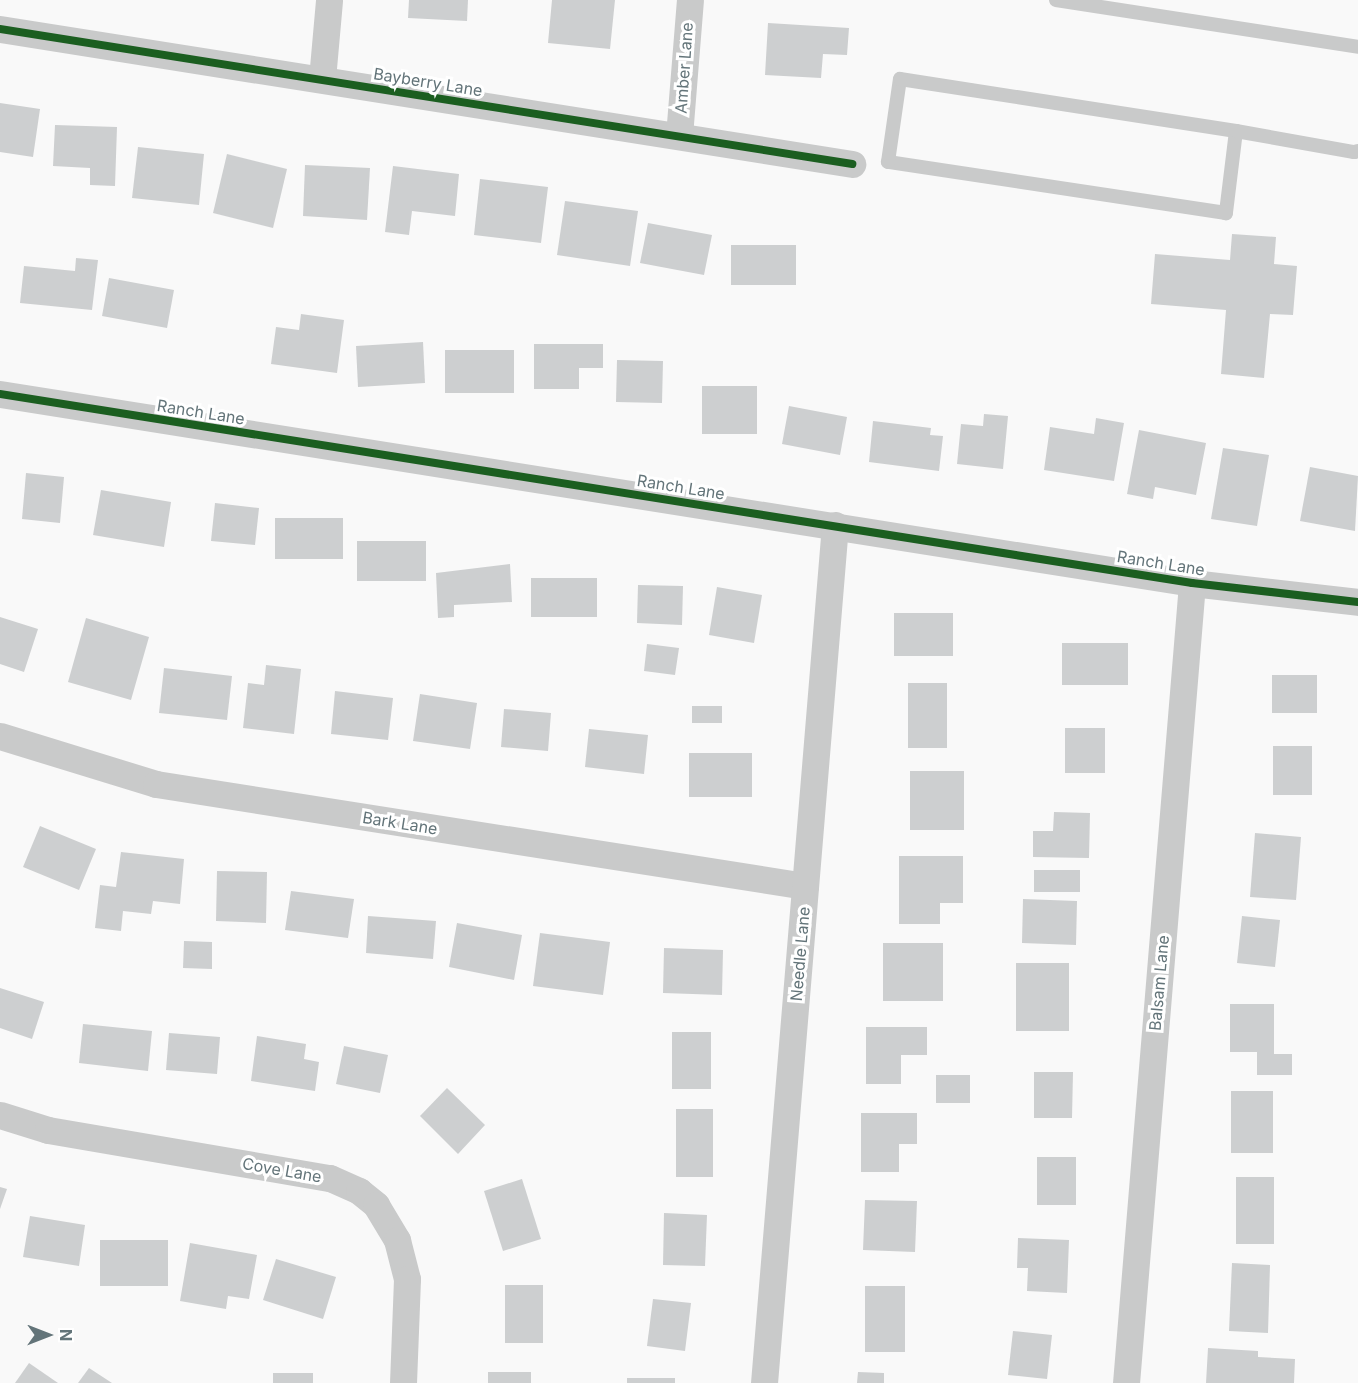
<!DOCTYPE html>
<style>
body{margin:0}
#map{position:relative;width:1358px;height:1383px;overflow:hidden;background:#f9f9f9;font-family:Inter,sans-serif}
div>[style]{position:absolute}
.building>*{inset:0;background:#cdcfd0}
.lane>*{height:14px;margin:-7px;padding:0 7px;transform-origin:7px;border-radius:7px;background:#c9caca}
.street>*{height:27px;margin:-13.5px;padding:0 13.5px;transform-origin:13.5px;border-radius:13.5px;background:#c9caca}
.cycleway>*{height:8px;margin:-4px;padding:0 4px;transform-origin:4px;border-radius:4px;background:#1b5e20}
span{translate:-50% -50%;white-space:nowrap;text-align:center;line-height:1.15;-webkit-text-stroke:6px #fff;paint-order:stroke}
.street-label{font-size:16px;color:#637479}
.north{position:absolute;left:18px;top:1305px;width:60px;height:60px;-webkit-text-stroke:4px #fff;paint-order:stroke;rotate:90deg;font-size:16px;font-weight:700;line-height:24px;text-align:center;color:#637479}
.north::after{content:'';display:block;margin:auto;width:21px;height:27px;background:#637479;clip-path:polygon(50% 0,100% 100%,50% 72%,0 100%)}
</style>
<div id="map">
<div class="building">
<div style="clip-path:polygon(409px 0,468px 0,467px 21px,408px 18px)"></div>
<div style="clip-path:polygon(552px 0,615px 0,610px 49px,548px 43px)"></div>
<div style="clip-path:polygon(768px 23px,849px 28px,847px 55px,823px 54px,821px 78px,765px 75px)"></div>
<div style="clip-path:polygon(0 103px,40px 109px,33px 157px,0 152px)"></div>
<div style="clip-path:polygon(55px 125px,117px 127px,115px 186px,90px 185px,90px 168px,53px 166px)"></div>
<div style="clip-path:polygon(138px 147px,204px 154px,199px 205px,132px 198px)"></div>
<div style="clip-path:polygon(227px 154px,287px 169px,273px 228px,213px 213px)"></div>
<div style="clip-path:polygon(305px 165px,370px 168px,367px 220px,303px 216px)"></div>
<div style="clip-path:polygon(393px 166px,459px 174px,455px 216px,412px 211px,409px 235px,385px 232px)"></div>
<div style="clip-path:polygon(480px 179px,548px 187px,541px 243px,474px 235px)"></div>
<div style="clip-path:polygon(565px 201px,638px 211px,630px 266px,557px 255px)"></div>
<div style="clip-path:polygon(648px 223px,712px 235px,704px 275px,640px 263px)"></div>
<div style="clip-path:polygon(1232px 234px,1276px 237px,1274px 264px,1297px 266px,1293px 315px,1270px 314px,1264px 378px,1221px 374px,1226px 310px,1151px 304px,1155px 254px,1230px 260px)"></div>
<div style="clip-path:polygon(731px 245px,796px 245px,796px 285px,731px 285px)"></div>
<div style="clip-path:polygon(76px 258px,98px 260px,92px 310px,20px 303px,24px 266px,75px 271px)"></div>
<div style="clip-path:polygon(109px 278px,174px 290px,167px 328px,102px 316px)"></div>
<div style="clip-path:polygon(301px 314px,344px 320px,337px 373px,271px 364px,276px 327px,299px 330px)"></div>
<div style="clip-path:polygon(423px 342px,425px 383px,358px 387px,356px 346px)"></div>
<div style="clip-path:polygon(534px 344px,603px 344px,603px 368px,579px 368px,579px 389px,534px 389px)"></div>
<div style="clip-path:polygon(445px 350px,514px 350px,514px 393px,445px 393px)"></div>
<div style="clip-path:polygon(617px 360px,663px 361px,662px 403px,616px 402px)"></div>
<div style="clip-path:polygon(702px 386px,757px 386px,757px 434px,702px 434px)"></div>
<div style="clip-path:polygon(789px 406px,847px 417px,840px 455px,782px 444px)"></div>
<div style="clip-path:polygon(984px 414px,1008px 416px,1003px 469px,957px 464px,961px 424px,983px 426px)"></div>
<div style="clip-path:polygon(1096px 418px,1124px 423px,1114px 481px,1044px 470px,1050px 427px,1094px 434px)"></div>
<div style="clip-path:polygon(873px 421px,931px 428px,930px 435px,943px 436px,939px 471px,869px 462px)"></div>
<div style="clip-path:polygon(1139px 430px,1206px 443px,1196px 495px,1155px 487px,1153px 499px,1127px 494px)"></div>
<div style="clip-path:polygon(1223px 448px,1269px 455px,1257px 526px,1211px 519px)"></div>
<div style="clip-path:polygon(1310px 467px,1358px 476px,1355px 531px,1300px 521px)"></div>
<div style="clip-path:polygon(26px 473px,64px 477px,60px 523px,22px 519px)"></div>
<div style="clip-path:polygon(101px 490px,171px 502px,164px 547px,93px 535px)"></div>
<div style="clip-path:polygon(215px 503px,259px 508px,255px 545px,211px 541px)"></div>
<div style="clip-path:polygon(275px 518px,343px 518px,343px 559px,275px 559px)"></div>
<div style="clip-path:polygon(357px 541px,426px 541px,426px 581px,357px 581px)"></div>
<div style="clip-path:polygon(510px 564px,512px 602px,454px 605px,454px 617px,438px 618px,436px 573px)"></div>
<div style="clip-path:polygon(531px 578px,597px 578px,597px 617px,531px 617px)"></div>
<div style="clip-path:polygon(638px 585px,683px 586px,682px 625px,637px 623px)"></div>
<div style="clip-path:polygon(717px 587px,762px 595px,754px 643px,709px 635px)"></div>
<div style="clip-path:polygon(894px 613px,953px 613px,953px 656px,894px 656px)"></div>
<div style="clip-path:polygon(0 617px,38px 629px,24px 672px,0 664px)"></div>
<div style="clip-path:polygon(86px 618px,149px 637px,131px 700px,68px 682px)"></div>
<div style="clip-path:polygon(1062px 643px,1128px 643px,1128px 685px,1062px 685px)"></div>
<div style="clip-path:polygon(647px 644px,679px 648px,675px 675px,644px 671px)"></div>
<div style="clip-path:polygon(266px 665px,301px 669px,294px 734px,243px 728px,248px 683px,264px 685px)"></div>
<div style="clip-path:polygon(164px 668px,232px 676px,227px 720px,159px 713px)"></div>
<div style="clip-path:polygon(1272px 675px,1317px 675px,1317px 713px,1272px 713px)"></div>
<div style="clip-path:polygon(908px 683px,947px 683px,947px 748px,908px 748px)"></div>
<div style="clip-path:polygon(335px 691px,393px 698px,388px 740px,331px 734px)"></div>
<div style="clip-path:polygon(420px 694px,477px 703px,470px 749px,413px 741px)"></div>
<div style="clip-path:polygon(692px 706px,722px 706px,722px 723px,692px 723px)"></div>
<div style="clip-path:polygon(504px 709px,551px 713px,548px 751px,501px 747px)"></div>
<div style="clip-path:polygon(1065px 728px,1105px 728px,1105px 773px,1065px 773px)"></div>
<div style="clip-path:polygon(589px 729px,648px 735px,644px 774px,585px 767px)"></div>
<div style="clip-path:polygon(1273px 746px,1312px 746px,1312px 795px,1273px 795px)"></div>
<div style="clip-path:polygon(689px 753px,752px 753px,752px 797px,689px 797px)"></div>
<div style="clip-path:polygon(910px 771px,964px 771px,964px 830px,910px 830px)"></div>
<div style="clip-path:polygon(1054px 812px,1090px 813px,1089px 858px,1033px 857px,1033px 831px,1053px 831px)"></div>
<div style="clip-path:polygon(40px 826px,96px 849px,79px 890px,23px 867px)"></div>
<div style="clip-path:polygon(1255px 833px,1301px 837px,1296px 900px,1250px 897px)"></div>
<div style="clip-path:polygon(121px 852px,184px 859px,180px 904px,153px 901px,151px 914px,123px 911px,121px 931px,95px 928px,100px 885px,116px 887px)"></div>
<div style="clip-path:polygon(899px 856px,963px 856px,963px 903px,940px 903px,940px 924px,899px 924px)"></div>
<div style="clip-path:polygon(1034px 870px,1080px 870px,1080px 892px,1034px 892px)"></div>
<div style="clip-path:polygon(217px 871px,267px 872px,266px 923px,216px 921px)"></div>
<div style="clip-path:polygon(291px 891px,354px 899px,348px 938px,285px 930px)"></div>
<div style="clip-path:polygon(1023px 899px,1077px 901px,1076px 945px,1022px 943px)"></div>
<div style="clip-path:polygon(368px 916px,436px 921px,433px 959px,366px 953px)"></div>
<div style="clip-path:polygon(1242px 916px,1280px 920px,1275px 967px,1237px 963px)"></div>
<div style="clip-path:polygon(457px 923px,522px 935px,514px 980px,449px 967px)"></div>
<div style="clip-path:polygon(540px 933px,610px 942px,603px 995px,533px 986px)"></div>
<div style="clip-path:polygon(184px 941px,212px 942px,212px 969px,183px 968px)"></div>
<div style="clip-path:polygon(883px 943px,943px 943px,943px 1001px,883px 1001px)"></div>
<div style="clip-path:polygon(664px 948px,723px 950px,722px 995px,663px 993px)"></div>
<div style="clip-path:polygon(1016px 963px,1069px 963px,1069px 1031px,1016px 1031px)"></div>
<div style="clip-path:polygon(0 988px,44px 1002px,32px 1039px,0 1028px)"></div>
<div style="clip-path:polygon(1230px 1004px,1274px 1004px,1274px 1054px,1292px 1054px,1292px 1075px,1257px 1075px,1257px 1052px,1230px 1052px)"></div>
<div style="clip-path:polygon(83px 1024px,152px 1031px,148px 1071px,79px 1063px)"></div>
<div style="clip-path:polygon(866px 1027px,927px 1027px,927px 1055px,901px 1055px,901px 1084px,866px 1084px)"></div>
<div style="clip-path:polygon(672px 1032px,711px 1032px,711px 1089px,672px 1089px)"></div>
<div style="clip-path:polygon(169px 1033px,220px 1037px,217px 1074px,166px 1070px)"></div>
<div style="clip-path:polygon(257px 1036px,306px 1044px,304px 1059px,319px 1062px,315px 1091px,251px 1081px)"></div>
<div style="clip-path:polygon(344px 1046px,388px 1055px,380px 1093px,336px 1084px)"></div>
<div style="clip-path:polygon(1034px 1072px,1073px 1072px,1072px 1118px,1034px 1118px)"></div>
<div style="clip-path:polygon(936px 1075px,970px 1075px,970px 1103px,936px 1103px)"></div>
<div style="clip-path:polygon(447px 1088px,485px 1125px,458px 1154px,420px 1116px)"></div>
<div style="clip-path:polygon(1231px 1091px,1273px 1091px,1273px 1153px,1231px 1153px)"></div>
<div style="clip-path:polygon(676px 1109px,713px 1109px,713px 1177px,676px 1177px)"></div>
<div style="clip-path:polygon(861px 1113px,917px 1113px,917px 1144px,899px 1144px,899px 1172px,861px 1172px)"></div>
<div style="clip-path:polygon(1037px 1157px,1076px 1157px,1076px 1205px,1037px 1205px)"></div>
<div style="clip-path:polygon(1236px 1177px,1274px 1177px,1274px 1244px,1236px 1244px)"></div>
<div style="clip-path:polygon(522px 1179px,541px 1239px,503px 1251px,484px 1191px)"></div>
<div style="clip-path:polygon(0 1187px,7px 1189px,0 1209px)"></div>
<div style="clip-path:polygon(865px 1200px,917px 1201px,915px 1252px,863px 1250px)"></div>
<div style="clip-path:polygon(664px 1213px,707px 1215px,705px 1266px,663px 1265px)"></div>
<div style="clip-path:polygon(30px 1216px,85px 1225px,79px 1266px,23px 1257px)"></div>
<div style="clip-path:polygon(1018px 1238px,1069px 1240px,1067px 1293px,1027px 1291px,1028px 1268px,1017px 1268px)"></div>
<div style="clip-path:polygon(100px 1240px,168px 1240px,168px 1286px,100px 1286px)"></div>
<div style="clip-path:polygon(190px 1243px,257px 1255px,249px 1299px,228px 1296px,226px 1309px,180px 1301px)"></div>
<div style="clip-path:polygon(276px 1259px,336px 1277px,323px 1319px,263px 1300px)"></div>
<div style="clip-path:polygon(1232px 1263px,1270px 1265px,1268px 1333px,1229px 1331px)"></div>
<div style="clip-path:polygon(505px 1285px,543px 1285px,543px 1343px,505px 1343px)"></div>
<div style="clip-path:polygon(865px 1286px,905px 1286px,905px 1352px,865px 1352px)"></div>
<div style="clip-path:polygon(653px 1299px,691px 1303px,685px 1351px,647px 1346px)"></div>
<div style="clip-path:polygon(1013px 1331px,1052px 1335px,1047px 1379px,1008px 1375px)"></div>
<div style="clip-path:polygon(1208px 1348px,1258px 1351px,1258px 1357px,1295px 1359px,1294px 1383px,1206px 1383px)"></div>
<div style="clip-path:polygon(29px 1363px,58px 1383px,15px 1383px)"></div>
<div style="clip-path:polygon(89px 1368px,112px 1383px,78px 1383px)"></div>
<div style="clip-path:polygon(488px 1372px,531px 1372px,531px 1383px,488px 1383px)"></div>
<div style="clip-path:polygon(858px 1372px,884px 1373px,884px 1383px,857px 1383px)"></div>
<div style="clip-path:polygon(273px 1373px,313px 1373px,313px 1383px,273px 1383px)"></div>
<div style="clip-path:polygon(627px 1378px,675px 1378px,675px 1383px,627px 1383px)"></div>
</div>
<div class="lane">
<div style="left:1056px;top:0;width:306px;rotate:8.8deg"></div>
<div style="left:1236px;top:131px;width:83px;rotate:97deg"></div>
<div style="left:1226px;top:213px;width:342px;rotate:-171.4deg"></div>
<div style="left:888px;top:162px;width:84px;rotate:-81.8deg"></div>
<div style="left:900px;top:79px;width:340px;rotate:8.8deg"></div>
<div style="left:1236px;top:131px;width:120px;rotate:10.1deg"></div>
<div style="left:1354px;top:152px;width:4px;rotate:-14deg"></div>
</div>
<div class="street">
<div style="left:0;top:29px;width:863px;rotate:9deg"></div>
<div style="left:322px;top:79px;width:79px;rotate:-84.9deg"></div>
<div style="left:679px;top:136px;width:136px;rotate:-85.4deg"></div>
<div style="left:0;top:394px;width:1207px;rotate:9.01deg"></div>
<div style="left:1192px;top:583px;width:167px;rotate:6.5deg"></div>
<div style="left:0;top:736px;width:163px;rotate:17.1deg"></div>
<div style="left:156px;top:784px;width:657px;rotate:8.93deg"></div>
<div style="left:0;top:1115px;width:50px;rotate:17.4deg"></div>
<div style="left:48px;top:1130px;width:286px;rotate:9.7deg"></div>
<div style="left:330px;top:1178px;width:32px;rotate:24deg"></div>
<div style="left:359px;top:1191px;width:22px;rotate:39deg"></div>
<div style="left:376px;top:1205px;width:41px;rotate:59deg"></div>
<div style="left:397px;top:1240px;width:40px;rotate:75.6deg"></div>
<div style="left:407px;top:1279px;width:104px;rotate:92.2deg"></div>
<div style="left:764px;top:1383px;width:861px;rotate:-85.27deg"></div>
<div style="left:1126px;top:1383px;width:803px;rotate:-85.28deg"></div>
</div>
<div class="cycleway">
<div style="left:0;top:29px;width:863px;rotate:9deg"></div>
<div style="left:0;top:394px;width:1207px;rotate:9.01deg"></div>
<div style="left:1192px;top:583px;width:167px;rotate:6.5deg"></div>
</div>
<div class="street-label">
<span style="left:684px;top:68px;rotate:-86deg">Amber Lane</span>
<span style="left:428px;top:82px;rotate:9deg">Bayberry Lane</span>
<span style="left:201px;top:412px;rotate:9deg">Ranch Lane</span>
<span style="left:681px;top:487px;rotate:9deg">Ranch Lane</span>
<span style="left:1161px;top:563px;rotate:9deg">Ranch Lane</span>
<span style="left:400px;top:823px;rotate:9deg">Bark Lane</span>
<span style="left:800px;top:954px;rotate:-85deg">Needle Lane</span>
<span style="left:1159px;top:983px;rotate:-85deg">Balsam Lane</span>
<span style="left:282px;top:1170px;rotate:10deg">Cove Lane</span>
</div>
<div class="north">N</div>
</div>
